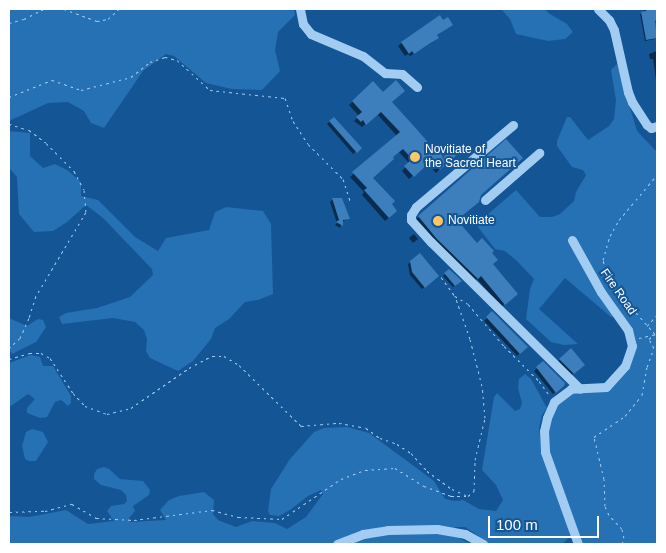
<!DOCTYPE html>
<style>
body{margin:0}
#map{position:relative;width:666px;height:553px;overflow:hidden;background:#145595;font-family:Arial,sans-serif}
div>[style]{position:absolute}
.green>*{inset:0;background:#2670b4}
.shadow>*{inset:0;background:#0007}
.building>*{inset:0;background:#3d7fbd}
.path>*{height:1px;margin-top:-0.5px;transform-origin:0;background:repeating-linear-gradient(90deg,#a3ccf2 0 2.5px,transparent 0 6.5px)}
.minor>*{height:9px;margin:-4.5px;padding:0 4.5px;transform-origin:4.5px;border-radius:4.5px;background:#a3ccf2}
.dots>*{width:14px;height:14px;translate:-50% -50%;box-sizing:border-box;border:2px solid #145595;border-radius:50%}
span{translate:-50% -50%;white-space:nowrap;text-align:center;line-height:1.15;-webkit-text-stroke:4px #145595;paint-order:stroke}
.poi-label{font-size:12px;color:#fff}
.left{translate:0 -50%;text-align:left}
.street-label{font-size:12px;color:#fff}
.frame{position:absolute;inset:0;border:10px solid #fff;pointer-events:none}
.scale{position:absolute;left:488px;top:516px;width:111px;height:22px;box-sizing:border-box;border:2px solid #fff;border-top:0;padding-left:6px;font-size:15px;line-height:18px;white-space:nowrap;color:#fff;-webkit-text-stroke:4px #145595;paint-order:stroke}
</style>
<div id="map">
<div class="green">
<div style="clip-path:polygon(9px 9px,294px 9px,295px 15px,278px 32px,275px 50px,280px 71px,262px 90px,232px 89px,206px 83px,174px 56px,166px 54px,143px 71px,104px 128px,91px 123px,84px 111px,68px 102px,48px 103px,9px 121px)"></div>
<div style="clip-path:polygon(501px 9px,544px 9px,550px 14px,567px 24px,573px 32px,565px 39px,548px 41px,516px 34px,510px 19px)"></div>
<div style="clip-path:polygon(617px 64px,637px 131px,657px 152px,657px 544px,578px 544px,556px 484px,544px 431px,554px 402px,571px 389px,606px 387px,632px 351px,619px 316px,611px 317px,565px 278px,539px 309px,578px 344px,564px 345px,551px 342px,526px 319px,530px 289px,534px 279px,517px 261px,505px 251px,495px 249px,478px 227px,481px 220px,516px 190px,540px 217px,552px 217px,560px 214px,574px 201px,576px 192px,586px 175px,583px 170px,572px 167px,557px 146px,557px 141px,567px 117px,570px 117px,588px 140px,609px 126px,614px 119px,616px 100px,611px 70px)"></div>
<div style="clip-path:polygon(9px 131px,30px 133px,30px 156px,43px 168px,55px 164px,67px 170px,81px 182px,81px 196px,98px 200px,135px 237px,158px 251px,166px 238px,209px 230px,215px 212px,226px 207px,263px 211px,271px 224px,273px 294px,258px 300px,245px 302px,229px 319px,215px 328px,211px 339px,193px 361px,178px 371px,150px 358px,146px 351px,147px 339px,144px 330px,135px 322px,113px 318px,62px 324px,59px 317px,66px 313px,97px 308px,130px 297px,153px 275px,152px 269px,103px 218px,86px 205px,67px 222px,53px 231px,34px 232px,19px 214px,17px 177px,9px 168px)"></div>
<div style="clip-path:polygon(9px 318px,27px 326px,38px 319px,43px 320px,46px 327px,36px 342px,12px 354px,9px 349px)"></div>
<div style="clip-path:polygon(31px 355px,40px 357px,43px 366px,53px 366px,71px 396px,71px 403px,68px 406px,61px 400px,55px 402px,47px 417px,40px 418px,27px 413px,27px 408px,35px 399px,28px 394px,11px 406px,9px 405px,9px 363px)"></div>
<div style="clip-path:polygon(525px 374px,531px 379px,547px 408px,542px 415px,539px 428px,542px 453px,568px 527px,570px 537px,562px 544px,490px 544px,465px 527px,455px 527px,459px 538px,471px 544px,9px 544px,9px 516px,29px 517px,66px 510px,88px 524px,114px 521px,107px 511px,111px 506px,124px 504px,127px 501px,126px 495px,121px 490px,101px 485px,94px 479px,94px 474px,97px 469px,104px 467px,109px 469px,120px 479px,143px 481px,150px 490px,149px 495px,133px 506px,135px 511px,129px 518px,130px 522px,166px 520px,160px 510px,169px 500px,179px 496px,204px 492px,214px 500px,213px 514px,218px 520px,236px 527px,252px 521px,275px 523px,287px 529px,306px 517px,323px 494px,321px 490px,308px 496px,290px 510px,279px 516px,270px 515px,268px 511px,271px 489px,290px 459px,314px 432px,324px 428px,347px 427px,369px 433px,403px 458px,434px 481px,445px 499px,455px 501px,463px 500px,479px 509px,496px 511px,503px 500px,496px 485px,482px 470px,494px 397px,497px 393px,515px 411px,520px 409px,522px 403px,518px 388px,519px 379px)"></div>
<div style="clip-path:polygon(32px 429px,43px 432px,48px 442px,36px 461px,29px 461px,25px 459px,22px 446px,26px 432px)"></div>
</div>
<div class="shadow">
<div style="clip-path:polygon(644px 9px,657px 9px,657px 21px,654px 22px,655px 39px,645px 41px,640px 14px,645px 12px)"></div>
<div style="clip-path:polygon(451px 25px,436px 36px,434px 41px,410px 56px,408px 54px,405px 56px,398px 46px,402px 43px)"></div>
<div style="clip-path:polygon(657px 51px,657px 80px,656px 80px,653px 59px,650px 59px,649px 54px)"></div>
<div style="clip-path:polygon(373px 83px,438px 156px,458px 152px,436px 173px,427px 163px,409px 179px,402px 171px,409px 163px,398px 151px,372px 178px,396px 211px,385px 221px,362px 195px,364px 192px,350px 177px,397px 136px,377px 114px,362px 127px,354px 121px,359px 116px,349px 105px)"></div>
<div style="clip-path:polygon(333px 118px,360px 148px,353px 154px,327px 124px)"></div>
<div style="clip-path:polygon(480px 195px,456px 221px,477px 244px,490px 253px,491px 264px,513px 297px,501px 307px,477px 279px,473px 282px,415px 220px,419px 217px)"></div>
<div style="clip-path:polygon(333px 199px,348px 218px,342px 222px,340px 228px,335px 225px,337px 223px,330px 202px)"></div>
<div style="clip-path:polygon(414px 234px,418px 239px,413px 243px,409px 238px)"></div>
<div style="clip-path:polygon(411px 262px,435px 279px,422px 289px,410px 275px,408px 264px)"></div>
<div style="clip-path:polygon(449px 270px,460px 281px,453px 287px,443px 276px)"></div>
<div style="clip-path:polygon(492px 313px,526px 347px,517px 356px,484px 321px)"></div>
<div style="clip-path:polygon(571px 350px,583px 364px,571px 376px,557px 362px)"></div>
<div style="clip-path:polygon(543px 363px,560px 388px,553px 394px,534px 371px)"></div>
</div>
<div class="building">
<div style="clip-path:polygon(646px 9px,657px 9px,657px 20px,655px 21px,657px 38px,646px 40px,641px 12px,646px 11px)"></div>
<div style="clip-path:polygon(440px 15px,443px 20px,448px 17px,453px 25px,437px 35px,439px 38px,429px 44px,414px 54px,412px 51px,409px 54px,401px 42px)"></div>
<div style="clip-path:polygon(396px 80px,405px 91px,392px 102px,420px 133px,438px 154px,451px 142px,460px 152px,440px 170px,431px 161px,414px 177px,404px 166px,412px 159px,403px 149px,393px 157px,394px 159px,373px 178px,395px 201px,392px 204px,397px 211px,389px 218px,364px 190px,367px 188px,352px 172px,400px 132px,381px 112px,366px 125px,363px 120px,361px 122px,356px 117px,362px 112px,352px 101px,373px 81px,383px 92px)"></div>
<div style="clip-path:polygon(334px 117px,362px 148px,357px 153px,329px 121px)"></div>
<div style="clip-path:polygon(506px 139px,523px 158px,481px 195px,479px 202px,457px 220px,477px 243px,482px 238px,494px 251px,492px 253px,498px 260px,493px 264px,518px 294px,505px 305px,481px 276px,478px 279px,436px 238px,418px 216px)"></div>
<div style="clip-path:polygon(332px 198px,342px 198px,350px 219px,343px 220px,343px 226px,336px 222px,339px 220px)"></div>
<div style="clip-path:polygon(420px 253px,439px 276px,425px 288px,412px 272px,410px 261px)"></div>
<div style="clip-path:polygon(449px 269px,462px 281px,455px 286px,444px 273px)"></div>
<div style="clip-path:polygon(492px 311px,528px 347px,520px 354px,486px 317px)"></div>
<div style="clip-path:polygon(571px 348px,585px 365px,574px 374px,559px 359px)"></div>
<div style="clip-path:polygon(543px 361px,565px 383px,564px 386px,556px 393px,536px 367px)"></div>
</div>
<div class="path">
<div style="left:64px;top:9px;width:35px;rotate:20deg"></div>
<div style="left:97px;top:21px;width:11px;rotate:-10deg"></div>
<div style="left:108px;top:19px;width:15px;rotate:-42deg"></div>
<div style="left:9px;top:23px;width:16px;rotate:-15deg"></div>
<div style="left:24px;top:19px;width:22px;rotate:-27deg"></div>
<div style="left:9px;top:97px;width:46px;rotate:-21.6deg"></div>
<div style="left:52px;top:80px;width:31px;rotate:19deg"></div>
<div style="left:81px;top:90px;width:52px;rotate:-14.6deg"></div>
<div style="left:131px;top:77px;width:24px;rotate:-38deg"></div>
<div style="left:150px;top:62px;width:16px;rotate:-18deg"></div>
<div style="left:165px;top:57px;width:12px;rotate:14deg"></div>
<div style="left:177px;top:60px;width:45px;rotate:42.3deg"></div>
<div style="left:210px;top:90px;width:75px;rotate:6.1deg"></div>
<div style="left:285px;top:98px;width:24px;rotate:71deg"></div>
<div style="left:293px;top:121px;width:27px;rotate:57deg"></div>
<div style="left:308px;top:144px;width:49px;rotate:45deg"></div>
<div style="left:343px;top:179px;width:25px;rotate:72deg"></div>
<div style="left:9px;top:124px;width:21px;rotate:17deg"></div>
<div style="left:29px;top:130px;width:21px;rotate:37deg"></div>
<div style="left:46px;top:143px;width:40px;rotate:45deg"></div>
<div style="left:74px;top:171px;width:21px;rotate:62deg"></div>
<div style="left:84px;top:190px;width:22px;rotate:85deg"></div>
<div style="left:86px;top:212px;width:98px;rotate:120.8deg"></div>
<div style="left:36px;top:296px;width:23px;rotate:108deg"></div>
<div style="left:29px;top:318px;width:22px;rotate:114deg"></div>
<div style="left:20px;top:338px;width:15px;rotate:138deg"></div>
<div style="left:441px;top:277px;width:24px;rotate:54deg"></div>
<div style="left:455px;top:296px;width:15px;rotate:32deg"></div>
<div style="left:468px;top:304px;width:55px;rotate:49.4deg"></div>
<div style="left:504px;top:346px;width:49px;rotate:45deg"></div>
<div style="left:539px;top:381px;width:17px;rotate:54deg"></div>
<div style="left:647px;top:326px;width:15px;rotate:-48deg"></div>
<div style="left:639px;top:338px;width:18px;rotate:-13deg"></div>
<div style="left:9px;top:359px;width:22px;rotate:-16deg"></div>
<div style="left:30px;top:353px;width:11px"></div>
<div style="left:41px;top:353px;width:10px;rotate:29deg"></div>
<div style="left:50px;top:358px;width:42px;rotate:56.7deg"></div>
<div style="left:73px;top:393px;width:18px;rotate:47deg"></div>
<div style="left:85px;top:406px;width:23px;rotate:20deg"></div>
<div style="left:107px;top:414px;width:25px;rotate:-14deg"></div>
<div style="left:131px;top:408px;width:70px;rotate:-34.6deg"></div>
<div style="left:189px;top:368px;width:26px;rotate:-28deg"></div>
<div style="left:212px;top:356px;width:12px"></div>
<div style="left:224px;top:356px;width:17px;rotate:31deg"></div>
<div style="left:239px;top:365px;width:87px;rotate:44.5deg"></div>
<div style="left:301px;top:426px;width:38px;rotate:-5deg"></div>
<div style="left:339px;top:423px;width:27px;rotate:10deg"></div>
<div style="left:366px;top:428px;width:17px;rotate:36deg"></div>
<div style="left:380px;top:438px;width:18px;rotate:19deg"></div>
<div style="left:397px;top:444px;width:17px;rotate:33deg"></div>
<div style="left:411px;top:453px;width:24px;rotate:48deg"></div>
<div style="left:427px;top:471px;width:31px;rotate:36deg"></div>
<div style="left:452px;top:489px;width:17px;rotate:24deg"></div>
<div style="left:9px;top:512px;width:36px;rotate:-2deg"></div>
<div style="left:45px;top:511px;width:28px;rotate:-15deg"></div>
<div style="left:72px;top:504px;width:28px;rotate:30deg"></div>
<div style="left:96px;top:518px;width:38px;rotate:3deg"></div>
<div style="left:134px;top:520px;width:79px;rotate:-7.3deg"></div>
<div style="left:212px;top:510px;width:27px;rotate:15deg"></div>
<div style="left:238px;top:517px;width:44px;rotate:2.6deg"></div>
<div style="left:282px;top:519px;width:71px;rotate:-34.1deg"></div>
<div style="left:341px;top:479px;width:26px;rotate:-21deg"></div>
<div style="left:365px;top:470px;width:30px;rotate:-4deg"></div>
<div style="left:395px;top:468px;width:34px;rotate:32deg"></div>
<div style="left:424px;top:486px;width:29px;rotate:20deg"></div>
<div style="left:451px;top:496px;width:17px"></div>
<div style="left:468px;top:496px;width:8px;rotate:-40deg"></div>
<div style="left:474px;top:491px;width:31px;rotate:-88deg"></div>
<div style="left:475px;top:460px;width:43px;rotate:-76.6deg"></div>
<div style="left:485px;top:418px;width:32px;rotate:-95deg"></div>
<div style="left:482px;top:386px;width:49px;rotate:-104.3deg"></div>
<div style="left:470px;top:339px;width:46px;rotate:-109.2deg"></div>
<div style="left:622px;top:544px;width:6px;rotate:-72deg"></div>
<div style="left:624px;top:538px;width:9px;rotate:-103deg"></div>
<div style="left:622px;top:529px;width:19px;rotate:-133deg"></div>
<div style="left:609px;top:515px;width:10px;rotate:-114deg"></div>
<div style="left:605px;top:506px;width:27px;rotate:-92deg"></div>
<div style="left:604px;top:479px;width:43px;rotate:-103.4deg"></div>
<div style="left:594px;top:437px;width:37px;rotate:-34deg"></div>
<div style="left:625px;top:416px;width:27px;rotate:-51deg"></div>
<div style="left:642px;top:395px;width:28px;rotate:-80deg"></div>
<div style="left:647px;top:367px;width:20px;rotate:-70deg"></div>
<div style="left:654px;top:348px;width:10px;rotate:-119deg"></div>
<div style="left:649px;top:339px;width:8px;rotate:-40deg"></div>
<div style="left:655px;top:334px;width:57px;rotate:-131.5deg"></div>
<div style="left:617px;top:291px;width:18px;rotate:-124deg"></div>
<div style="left:607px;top:276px;width:16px;rotate:-104deg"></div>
<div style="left:603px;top:260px;width:25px;rotate:-74deg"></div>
<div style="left:610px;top:236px;width:18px;rotate:-61deg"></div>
<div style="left:619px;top:220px;width:59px;rotate:-49.8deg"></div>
</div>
<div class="minor">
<div style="left:300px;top:9px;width:15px;rotate:79deg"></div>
<div style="left:303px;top:24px;width:13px;rotate:51deg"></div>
<div style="left:311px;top:34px;width:56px;rotate:22.9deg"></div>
<div style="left:363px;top:56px;width:28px;rotate:38deg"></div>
<div style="left:385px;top:73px;width:17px;rotate:3deg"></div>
<div style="left:402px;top:74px;width:20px;rotate:41deg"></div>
<div style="left:598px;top:9px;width:16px;rotate:45deg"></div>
<div style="left:609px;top:20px;width:11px;rotate:63deg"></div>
<div style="left:614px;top:30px;width:64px;rotate:77.3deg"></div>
<div style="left:628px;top:92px;width:11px;rotate:68deg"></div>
<div style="left:632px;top:102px;width:27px;rotate:57deg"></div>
<div style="left:647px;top:125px;width:5px;rotate:37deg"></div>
<div style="left:651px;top:128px;width:6px;rotate:-18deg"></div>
<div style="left:513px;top:125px;width:127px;rotate:139.8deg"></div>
<div style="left:416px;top:207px;width:9px;rotate:122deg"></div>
<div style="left:411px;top:215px;width:5px;rotate:90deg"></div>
<div style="left:411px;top:220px;width:30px;rotate:48deg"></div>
<div style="left:431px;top:242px;width:209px;rotate:44.6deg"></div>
<div style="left:485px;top:200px;width:72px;rotate:-41deg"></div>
<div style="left:572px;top:240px;width:60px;rotate:60.9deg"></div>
<div style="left:601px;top:292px;width:47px;rotate:54.6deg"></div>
<div style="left:628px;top:330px;width:16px;rotate:76deg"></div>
<div style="left:632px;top:346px;width:21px;rotate:109deg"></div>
<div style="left:625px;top:366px;width:28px;rotate:132deg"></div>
<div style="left:606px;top:387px;width:35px;rotate:177deg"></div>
<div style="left:571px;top:389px;width:21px;rotate:143deg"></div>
<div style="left:554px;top:402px;width:17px;rotate:114deg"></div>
<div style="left:547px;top:418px;width:13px;rotate:103deg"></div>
<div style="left:544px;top:431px;width:21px;rotate:87deg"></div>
<div style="left:545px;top:452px;width:98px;rotate:70.3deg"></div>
<div style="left:337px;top:544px;width:28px;rotate:-21deg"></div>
<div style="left:363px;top:534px;width:25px;rotate:-9deg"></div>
<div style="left:388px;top:530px;width:49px;rotate:-1.2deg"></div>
<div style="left:437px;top:529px;width:28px;rotate:10deg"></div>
<div style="left:465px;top:534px;width:21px;rotate:29deg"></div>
</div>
<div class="dots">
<div style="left:415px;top:157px;background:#ffc764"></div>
<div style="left:438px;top:221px;background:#ffc764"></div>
</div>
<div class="poi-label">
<span class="left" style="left:425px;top:157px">Novitiate of<br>the Sacred Heart</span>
<span class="left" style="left:448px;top:221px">Novitiate</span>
</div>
<div class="street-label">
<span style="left:618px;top:292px;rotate:55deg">Fire Road</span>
</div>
<div class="frame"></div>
<div class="scale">100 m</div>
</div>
